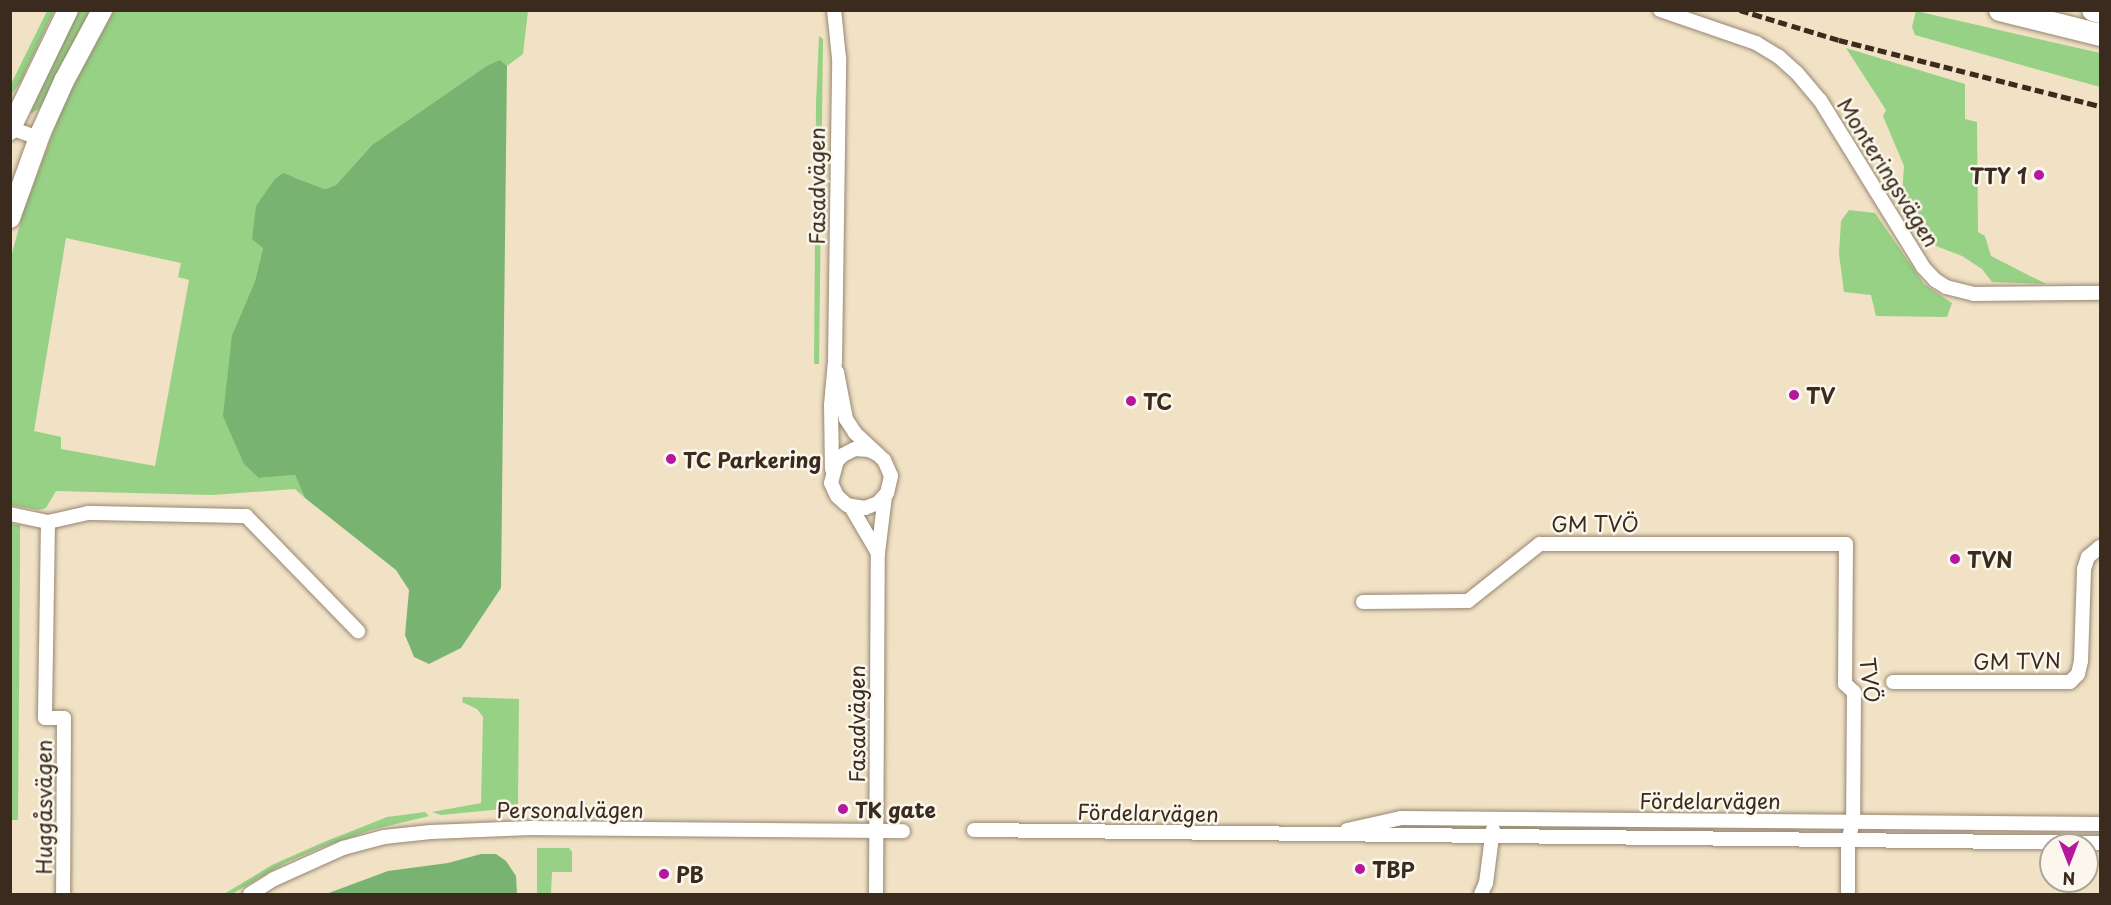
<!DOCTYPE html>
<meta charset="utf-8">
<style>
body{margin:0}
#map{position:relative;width:2111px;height:905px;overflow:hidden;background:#f1e2c5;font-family:"Playpen Sans",sans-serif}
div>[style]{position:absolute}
.green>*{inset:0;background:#96d185}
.forest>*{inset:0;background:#78b372}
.roads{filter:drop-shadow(0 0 2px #968672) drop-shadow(0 0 2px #968672)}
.street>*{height:14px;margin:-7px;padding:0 7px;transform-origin:7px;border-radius:7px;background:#fff}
.secondary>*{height:20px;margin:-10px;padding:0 10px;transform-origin:10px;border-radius:10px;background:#fff}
.primary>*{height:22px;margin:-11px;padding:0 11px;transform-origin:11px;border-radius:11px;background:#fff}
.rail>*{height:4.5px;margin-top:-2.25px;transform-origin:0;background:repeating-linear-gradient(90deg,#3b2a1e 0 9px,transparent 0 13.5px)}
.dots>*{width:16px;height:16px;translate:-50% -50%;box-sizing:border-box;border:3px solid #fbf7ec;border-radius:50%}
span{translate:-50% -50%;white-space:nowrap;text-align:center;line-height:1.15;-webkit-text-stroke:5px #fbf7ec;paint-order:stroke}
.street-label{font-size:21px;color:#3b2a1e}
.poi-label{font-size:21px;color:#3b2a1e;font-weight:700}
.right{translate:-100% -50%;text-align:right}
.left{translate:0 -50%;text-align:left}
.frame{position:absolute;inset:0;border:12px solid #3b2a1e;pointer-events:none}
.north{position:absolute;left:2039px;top:833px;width:60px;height:60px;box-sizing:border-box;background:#fbf7ec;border:2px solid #aea59a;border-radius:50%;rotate:180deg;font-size:16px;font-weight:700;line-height:24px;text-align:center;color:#3b2a1e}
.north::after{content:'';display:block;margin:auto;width:21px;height:27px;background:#b5179e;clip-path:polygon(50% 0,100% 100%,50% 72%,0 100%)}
</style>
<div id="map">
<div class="green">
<div style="clip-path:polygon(47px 11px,54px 11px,20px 83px,11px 95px,11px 84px)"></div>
<div style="clip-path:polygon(77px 11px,92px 11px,48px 95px,39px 109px,30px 114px)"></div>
<div style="clip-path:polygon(evenodd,114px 11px,528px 11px,523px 54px,507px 66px,500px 60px,488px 65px,372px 145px,336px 185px,325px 189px,294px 177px,263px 248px,255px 281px,232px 335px,259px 478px,295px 475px,305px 498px,295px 489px,212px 495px,56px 491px,46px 508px,39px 510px,11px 505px,11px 257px,23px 213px,57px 122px,74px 84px,114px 11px,66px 238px,181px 263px,178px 277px,189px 280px,155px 466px,61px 449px,61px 437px,34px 431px,66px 238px)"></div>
<div style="clip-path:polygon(1916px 11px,2100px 53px,2100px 87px,1915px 35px,1912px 27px)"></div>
<div style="clip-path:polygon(819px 36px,823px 39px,819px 364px,814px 364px,816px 103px)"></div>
<div style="clip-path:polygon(1846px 48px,1965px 84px,1965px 119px,1977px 122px,1978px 232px,1985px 236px,1991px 256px,2046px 284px,1992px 282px,1982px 269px,1962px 256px,1936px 246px,1902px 197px,1904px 166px,1883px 116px,1886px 110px)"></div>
<div style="clip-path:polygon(1849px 210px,1875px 213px,1924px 284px,1952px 303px,1947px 317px,1876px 316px,1871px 295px,1844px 292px,1839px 254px,1841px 221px)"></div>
<div style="clip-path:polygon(11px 524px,20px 525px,20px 565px,18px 820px,11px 820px)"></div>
<div style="clip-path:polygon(463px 697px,519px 699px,518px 804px,513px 808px,441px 815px,432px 812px,481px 803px,483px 717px,477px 709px,462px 702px)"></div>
<div style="clip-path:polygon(425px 812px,429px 816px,371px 830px,320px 848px,285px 863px,232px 894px,224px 894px,272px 865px,324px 842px,387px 817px)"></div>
<div style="clip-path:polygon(537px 848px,569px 848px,572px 852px,572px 872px,552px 872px,551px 894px,537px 894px)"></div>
</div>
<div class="forest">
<div style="clip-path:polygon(500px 60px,507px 66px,501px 588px,461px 648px,429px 664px,414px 657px,405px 635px,409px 590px,396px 570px,305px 498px,295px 475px,259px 478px,244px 464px,223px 416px,232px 335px,255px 281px,263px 248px,252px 239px,256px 206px,275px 179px,283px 173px,325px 189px,336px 185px,372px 145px,488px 65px)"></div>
<div style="clip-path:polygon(481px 854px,496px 854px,506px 861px,516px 876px,517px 894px,326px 894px,388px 871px,448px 863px)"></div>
</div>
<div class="roads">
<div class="street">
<div style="left:1660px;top:10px;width:102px;rotate:19deg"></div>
<div style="left:1756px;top:43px;width:26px;rotate:31deg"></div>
<div style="left:1778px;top:56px;width:25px;rotate:42deg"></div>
<div style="left:1797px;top:73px;width:35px;rotate:50deg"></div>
<div style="left:1820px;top:100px;width:196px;rotate:58.3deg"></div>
<div style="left:1923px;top:267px;width:18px;rotate:47deg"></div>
<div style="left:1935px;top:280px;width:13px;rotate:32deg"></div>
<div style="left:1946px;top:287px;width:29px;rotate:14deg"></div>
<div style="left:1974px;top:294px;width:126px;rotate:-0.5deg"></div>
<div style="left:10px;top:128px;width:31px;rotate:19deg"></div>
<div style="left:837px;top:372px;width:48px;rotate:79.2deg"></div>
<div style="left:846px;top:419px;width:17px;rotate:57deg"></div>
<div style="left:855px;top:433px;width:40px;rotate:43deg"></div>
<div style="left:884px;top:460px;width:17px;rotate:66deg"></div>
<div style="left:891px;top:476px;width:17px;rotate:103deg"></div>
<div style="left:887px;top:493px;width:13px;rotate:132deg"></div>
<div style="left:878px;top:503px;width:14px;rotate:159deg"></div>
<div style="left:865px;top:508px;width:18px;rotate:-171deg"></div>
<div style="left:847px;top:505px;width:13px;rotate:-138deg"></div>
<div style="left:837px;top:496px;width:14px;rotate:-115deg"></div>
<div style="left:831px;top:483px;width:23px;rotate:-75deg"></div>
<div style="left:837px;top:461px;width:8px;rotate:-45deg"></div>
<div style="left:843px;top:455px;width:13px;rotate:-27deg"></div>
<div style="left:855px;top:449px;width:14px;rotate:4deg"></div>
<div style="left:869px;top:450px;width:9px;rotate:27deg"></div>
<div style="left:832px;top:469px;width:64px;rotate:-90.9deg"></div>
<div style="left:831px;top:405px;width:44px;rotate:-84.8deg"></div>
<div style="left:835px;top:361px;width:303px;rotate:-89.2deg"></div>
<div style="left:839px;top:58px;width:48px;rotate:-95.9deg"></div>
<div style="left:851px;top:507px;width:53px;rotate:59.6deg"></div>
<div style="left:10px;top:514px;width:39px;rotate:12deg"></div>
<div style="left:48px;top:522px;width:196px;rotate:90.9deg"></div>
<div style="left:45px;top:718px;width:19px"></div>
<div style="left:64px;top:718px;width:176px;rotate:90.3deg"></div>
<div style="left:48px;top:522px;width:41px;rotate:-12.7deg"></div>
<div style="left:88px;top:513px;width:158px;rotate:1.1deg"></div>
<div style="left:246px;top:516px;width:161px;rotate:45.8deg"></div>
<div style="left:1363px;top:602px;width:105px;rotate:-0.5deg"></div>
<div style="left:1468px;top:601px;width:92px;rotate:-38.4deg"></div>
<div style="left:1540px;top:544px;width:306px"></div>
<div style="left:1846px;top:544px;width:140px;rotate:90.4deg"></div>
<div style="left:1845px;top:684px;width:12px;rotate:42deg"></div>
<div style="left:1854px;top:692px;width:130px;rotate:90.4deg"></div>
<div style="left:1853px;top:822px;width:20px;rotate:105deg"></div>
<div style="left:1848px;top:841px;width:53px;rotate:90deg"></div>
<div style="left:1893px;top:682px;width:177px"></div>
<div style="left:2070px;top:682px;width:11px;rotate:-45deg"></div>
<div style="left:2078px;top:674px;width:13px;rotate:-77deg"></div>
<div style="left:2081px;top:661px;width:92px;rotate:-88.1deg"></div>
<div style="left:2084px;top:569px;width:13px;rotate:-72deg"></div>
<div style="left:2088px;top:557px;width:16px;rotate:-40deg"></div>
<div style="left:974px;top:830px;width:1126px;rotate:0.66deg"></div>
<div style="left:1347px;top:830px;width:55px;rotate:-12.5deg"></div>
<div style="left:1401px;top:818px;width:699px;rotate:0.49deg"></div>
<div style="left:250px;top:894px;width:28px;rotate:-32deg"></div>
<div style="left:274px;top:879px;width:76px;rotate:-24.2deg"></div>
<div style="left:343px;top:848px;width:42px;rotate:-15deg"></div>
<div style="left:384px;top:837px;width:47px;rotate:-6.1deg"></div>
<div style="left:431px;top:832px;width:100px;rotate:-2.3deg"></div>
<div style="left:531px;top:828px;width:372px;rotate:0.5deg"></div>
<div style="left:876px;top:894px;width:341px;rotate:-89.7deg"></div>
<div style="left:878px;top:553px;width:57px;rotate:-83deg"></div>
<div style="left:1481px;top:894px;width:12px;rotate:-66deg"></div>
<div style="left:1486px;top:883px;width:54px;rotate:-82.6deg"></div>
</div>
<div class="secondary">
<div style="left:10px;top:130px;width:133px;rotate:-64.2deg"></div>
<div style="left:10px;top:218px;width:91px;rotate:-70.2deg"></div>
<div style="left:41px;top:132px;width:56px;rotate:-65.7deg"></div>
<div style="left:64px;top:81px;width:81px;rotate:-61.8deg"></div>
</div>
<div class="primary">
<div style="left:2000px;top:10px;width:103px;rotate:14deg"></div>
<div style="left:2093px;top:10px;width:7px;rotate:16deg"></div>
</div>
</div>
<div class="rail">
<div style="left:1740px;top:10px;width:103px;rotate:16.9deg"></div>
<div style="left:1839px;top:40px;width:269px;rotate:14.2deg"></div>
</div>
<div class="dots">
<div style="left:2039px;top:175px;background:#b5179e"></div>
<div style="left:1794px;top:395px;background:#b5179e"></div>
<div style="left:1131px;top:401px;background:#b5179e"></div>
<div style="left:671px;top:459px;background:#b5179e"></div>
<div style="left:1955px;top:559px;background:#b5179e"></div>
<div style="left:843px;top:809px;background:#b5179e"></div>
<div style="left:1360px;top:869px;background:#b5179e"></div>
<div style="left:664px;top:874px;background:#b5179e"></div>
</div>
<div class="street-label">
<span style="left:1889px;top:172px;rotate:58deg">Monteringsvägen</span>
<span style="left:816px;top:186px;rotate:-90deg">Fasadvägen</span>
<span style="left:1595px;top:523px">GM TVÖ</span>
<span style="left:2017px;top:660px;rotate:-1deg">GM TVN</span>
<span style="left:1871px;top:680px;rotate:83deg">TVÖ</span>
<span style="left:856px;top:724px;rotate:-90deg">Fasadvägen</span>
<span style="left:1710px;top:800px">Fördelarvägen</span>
<span style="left:43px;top:807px;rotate:-90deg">Huggåsvägen</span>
<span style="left:570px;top:809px">Personalvägen</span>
<span style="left:1148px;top:812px;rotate:1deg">Fördelarvägen</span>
</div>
<div class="poi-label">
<span class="right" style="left:2027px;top:175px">TTY 1</span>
<span class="left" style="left:1806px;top:395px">TV</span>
<span class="left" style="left:1143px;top:401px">TC</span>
<span class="left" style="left:683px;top:459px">TC Parkering</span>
<span class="left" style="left:1967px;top:559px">TVN</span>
<span class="left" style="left:855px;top:809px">TK gate</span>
<span class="left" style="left:1372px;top:869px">TBP</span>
<span class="left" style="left:676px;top:874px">PB</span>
</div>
<div class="frame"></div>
<div class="north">N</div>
</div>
